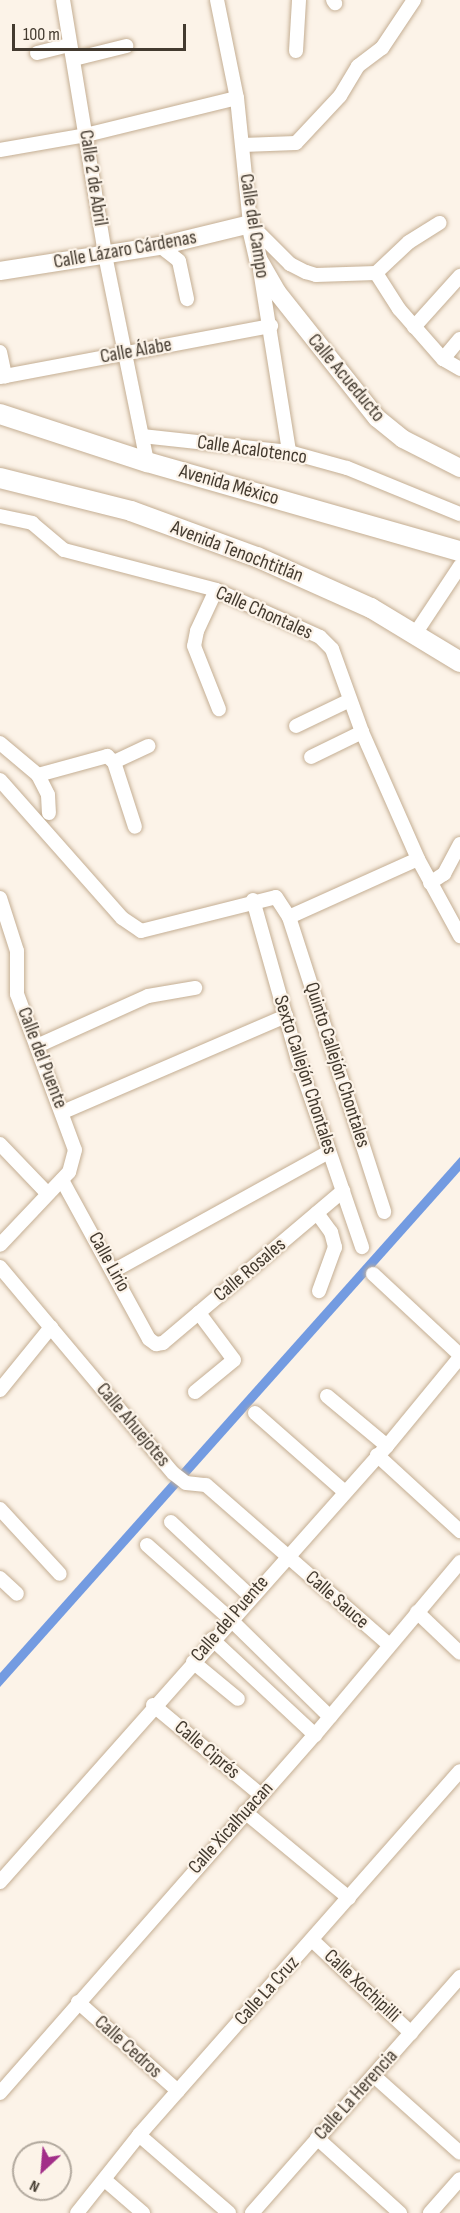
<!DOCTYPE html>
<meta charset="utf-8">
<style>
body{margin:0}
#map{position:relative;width:460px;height:2213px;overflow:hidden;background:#fcf3e8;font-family:"Sofia Sans Condensed",sans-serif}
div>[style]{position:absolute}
.water>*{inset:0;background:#739be1}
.roads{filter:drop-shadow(0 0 2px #c4ae93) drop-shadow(0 0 2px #c4ae93)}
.minor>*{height:14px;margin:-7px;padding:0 7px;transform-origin:7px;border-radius:7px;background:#fff}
.tertiary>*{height:18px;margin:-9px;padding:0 9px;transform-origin:9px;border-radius:9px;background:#fff}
.secondary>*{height:20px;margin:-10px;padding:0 10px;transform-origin:10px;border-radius:10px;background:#fff}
span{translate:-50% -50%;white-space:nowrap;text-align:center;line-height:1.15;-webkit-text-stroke:4.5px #fcf3e8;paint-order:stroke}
.street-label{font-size:20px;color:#433a2f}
.north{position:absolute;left:12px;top:2141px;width:60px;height:60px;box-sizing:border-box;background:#fcf3e8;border:2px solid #b2a99e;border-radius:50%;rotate:206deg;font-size:16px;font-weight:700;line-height:24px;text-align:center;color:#433a2f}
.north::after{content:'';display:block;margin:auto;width:21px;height:27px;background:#a22e88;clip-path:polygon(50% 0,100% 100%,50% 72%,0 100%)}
.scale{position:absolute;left:12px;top:24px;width:174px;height:27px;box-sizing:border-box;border:3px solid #433a2f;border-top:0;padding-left:8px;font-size:18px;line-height:21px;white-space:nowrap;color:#433a2f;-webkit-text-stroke:4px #fcf3e8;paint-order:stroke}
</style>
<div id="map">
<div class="water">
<div style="clip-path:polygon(460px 1157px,460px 1171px,0 1687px,0 1673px)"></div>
</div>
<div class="roads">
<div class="minor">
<div style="left:63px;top:0;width:258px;rotate:80.6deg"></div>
<div style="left:105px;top:255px;width:211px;rotate:78.5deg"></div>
<div style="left:217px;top:0;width:100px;rotate:78.5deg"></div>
<div style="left:237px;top:98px;width:127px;rotate:84.1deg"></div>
<div style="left:250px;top:224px;width:57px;rotate:45deg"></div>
<div style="left:290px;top:264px;width:18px;rotate:27deg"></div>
<div style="left:306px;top:272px;width:10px;rotate:17deg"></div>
<div style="left:316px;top:275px;width:60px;rotate:-1.9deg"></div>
<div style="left:376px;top:273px;width:43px;rotate:57.4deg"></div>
<div style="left:399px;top:309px;width:67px;rotate:48.7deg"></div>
<div style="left:443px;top:359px;width:20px;rotate:30deg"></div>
<div style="left:333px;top:0;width:4px;rotate:56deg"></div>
<div style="left:296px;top:51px;width:51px;rotate:-86.6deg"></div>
<div style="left:37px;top:53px;width:34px;rotate:-14deg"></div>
<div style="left:74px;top:59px;width:54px;rotate:-14deg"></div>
<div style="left:243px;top:145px;width:53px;rotate:-2.2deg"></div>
<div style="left:296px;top:143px;width:64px;rotate:-46.9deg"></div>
<div style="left:340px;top:96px;width:35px;rotate:-59deg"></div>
<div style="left:358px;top:66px;width:30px;rotate:-37deg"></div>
<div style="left:382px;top:48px;width:58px;rotate:-56.3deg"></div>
<div style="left:0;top:150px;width:87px;rotate:-9.9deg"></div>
<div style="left:86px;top:135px;width:155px;rotate:-13.8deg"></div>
<div style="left:160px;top:246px;width:24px;rotate:38deg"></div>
<div style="left:179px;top:261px;width:39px;rotate:78deg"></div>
<div style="left:260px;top:270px;width:184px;rotate:80.9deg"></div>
<div style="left:376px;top:273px;width:45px;rotate:-43.2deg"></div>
<div style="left:409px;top:242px;width:36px;rotate:-32deg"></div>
<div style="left:414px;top:327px;width:69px;rotate:-48deg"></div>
<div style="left:0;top:352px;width:25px;rotate:78deg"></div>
<div style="left:443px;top:359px;width:26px;rotate:-50deg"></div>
<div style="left:0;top:377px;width:276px;rotate:-10.7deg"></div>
<div style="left:142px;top:436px;width:148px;rotate:6.2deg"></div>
<div style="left:289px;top:452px;width:60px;rotate:15.4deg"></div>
<div style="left:347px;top:468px;width:122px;rotate:22.2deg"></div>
<div style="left:0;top:516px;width:33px;rotate:12deg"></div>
<div style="left:32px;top:523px;width:42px;rotate:40.2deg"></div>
<div style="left:64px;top:550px;width:157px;rotate:14.7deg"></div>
<div style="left:216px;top:590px;width:114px;rotate:24.3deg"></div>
<div style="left:320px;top:637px;width:17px;rotate:45deg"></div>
<div style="left:332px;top:649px;width:88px;rotate:70.1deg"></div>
<div style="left:362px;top:732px;width:139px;rotate:66.2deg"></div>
<div style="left:418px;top:859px;width:88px;rotate:61.4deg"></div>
<div style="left:216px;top:590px;width:45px;rotate:114.9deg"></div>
<div style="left:197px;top:631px;width:15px;rotate:101deg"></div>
<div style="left:194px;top:646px;width:68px;rotate:68.4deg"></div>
<div style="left:415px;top:634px;width:82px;rotate:-56.5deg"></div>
<div style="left:296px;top:726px;width:60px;rotate:-25.7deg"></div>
<div style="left:0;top:743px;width:50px;rotate:40.1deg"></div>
<div style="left:38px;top:775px;width:22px;rotate:63deg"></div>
<div style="left:48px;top:795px;width:18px;rotate:87deg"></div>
<div style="left:311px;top:757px;width:57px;rotate:-26.1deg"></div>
<div style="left:114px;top:762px;width:38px;rotate:-25deg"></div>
<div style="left:38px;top:775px;width:72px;rotate:-15.4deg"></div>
<div style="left:107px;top:756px;width:9px;rotate:41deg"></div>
<div style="left:114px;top:762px;width:68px;rotate:72.1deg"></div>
<div style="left:0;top:780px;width:184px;rotate:48.5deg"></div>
<div style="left:122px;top:918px;width:23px;rotate:34deg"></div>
<div style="left:141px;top:931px;width:139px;rotate:-14.1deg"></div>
<div style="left:276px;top:897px;width:24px;rotate:57deg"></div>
<div style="left:289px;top:917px;width:310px;rotate:72.1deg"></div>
<div style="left:430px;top:883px;width:17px;rotate:-33deg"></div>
<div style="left:444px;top:874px;width:34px;rotate:-62deg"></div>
<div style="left:0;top:898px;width:56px;rotate:72.2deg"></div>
<div style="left:17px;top:951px;width:43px;rotate:90deg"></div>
<div style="left:17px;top:994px;width:166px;rotate:69.6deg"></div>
<div style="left:75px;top:1150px;width:23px;rotate:105deg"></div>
<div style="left:69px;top:1172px;width:100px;rotate:133.4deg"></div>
<div style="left:253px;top:900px;width:163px;rotate:74.3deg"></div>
<div style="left:297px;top:1057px;width:201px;rotate:71.1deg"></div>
<div style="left:289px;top:917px;width:141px;rotate:-24.2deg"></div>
<div style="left:37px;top:1046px;width:122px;rotate:-24.2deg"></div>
<div style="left:148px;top:996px;width:48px;rotate:-9.7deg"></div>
<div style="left:63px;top:1112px;width:243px;rotate:-23.3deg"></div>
<div style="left:0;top:1144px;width:68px;rotate:46.2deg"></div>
<div style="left:62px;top:1180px;width:181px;rotate:61.3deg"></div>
<div style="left:149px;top:1339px;width:9px;rotate:36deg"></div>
<div style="left:156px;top:1344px;width:7px;rotate:-8deg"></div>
<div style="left:163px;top:1343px;width:236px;rotate:-40.2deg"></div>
<div style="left:317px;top:1213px;width:24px;rotate:54deg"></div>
<div style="left:331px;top:1232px;width:16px;rotate:75deg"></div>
<div style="left:335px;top:1247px;width:47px;rotate:110deg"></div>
<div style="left:0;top:1267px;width:269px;rotate:50deg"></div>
<div style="left:173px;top:1473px;width:16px;rotate:38deg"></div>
<div style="left:186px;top:1483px;width:20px;rotate:6deg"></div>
<div style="left:206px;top:1485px;width:242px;rotate:41.1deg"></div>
<div style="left:115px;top:1270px;width:244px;rotate:-28.9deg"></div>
<div style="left:373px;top:1274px;width:119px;rotate:43deg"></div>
<div style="left:0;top:1390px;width:81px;rotate:-51deg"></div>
<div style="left:195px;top:1392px;width:50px;rotate:-39.4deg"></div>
<div style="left:234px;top:1360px;width:59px;rotate:-126.7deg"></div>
<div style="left:327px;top:1396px;width:78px;rotate:39.8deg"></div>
<div style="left:255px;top:1413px;width:120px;rotate:41.3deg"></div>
<div style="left:377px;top:1455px;width:113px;rotate:42.5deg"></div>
<div style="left:0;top:1509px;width:88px;rotate:47.3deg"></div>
<div style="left:171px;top:1522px;width:108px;rotate:43.1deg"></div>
<div style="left:147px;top:1545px;width:111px;rotate:41.7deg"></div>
<div style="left:230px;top:1619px;width:140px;rotate:44.4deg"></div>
<div style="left:0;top:1578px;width:23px;rotate:43deg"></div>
<div style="left:417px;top:1612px;width:59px;rotate:43.6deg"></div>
<div style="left:212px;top:1639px;width:141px;rotate:43deg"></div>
<div style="left:193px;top:1662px;width:58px;rotate:39.4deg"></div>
<div style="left:153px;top:1705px;width:141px;rotate:39.8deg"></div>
<div style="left:245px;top:1812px;width:135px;rotate:39.6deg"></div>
<div style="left:0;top:1882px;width:583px;rotate:-48.41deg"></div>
<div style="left:387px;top:1446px;width:115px;rotate:-50.6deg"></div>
<div style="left:312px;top:1940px;width:136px;rotate:43.2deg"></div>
<div style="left:78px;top:2002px;width:134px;rotate:41.7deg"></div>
<div style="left:374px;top:2076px;width:115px;rotate:41.8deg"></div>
<div style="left:0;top:2093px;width:477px;rotate:-48.7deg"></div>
<div style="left:315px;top:1735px;width:226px;rotate:-50deg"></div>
<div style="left:139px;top:2135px;width:119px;rotate:40.9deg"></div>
<div style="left:317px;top:2138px;width:112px;rotate:42.1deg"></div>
<div style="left:106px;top:2181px;width:49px;rotate:40.9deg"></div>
<div style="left:77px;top:2213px;width:100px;rotate:-51.5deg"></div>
<div style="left:139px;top:2135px;width:485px;rotate:-48.6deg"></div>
<div style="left:252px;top:2213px;width:315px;rotate:-48.6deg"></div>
<div style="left:430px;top:2213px;width:45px;rotate:-48.6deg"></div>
</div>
<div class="tertiary">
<div style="left:0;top:271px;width:162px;rotate:-8.9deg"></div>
<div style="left:160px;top:246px;width:93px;rotate:-13.7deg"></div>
<div style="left:250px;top:224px;width:36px;rotate:77deg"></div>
<div style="left:258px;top:259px;width:38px;rotate:60deg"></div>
<div style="left:277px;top:292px;width:161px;rotate:51.6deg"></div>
<div style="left:377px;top:418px;width:33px;rotate:39deg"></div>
<div style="left:403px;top:439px;width:64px;rotate:27deg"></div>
</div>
<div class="secondary">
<div style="left:0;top:414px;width:155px;rotate:18.1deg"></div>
<div style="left:147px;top:462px;width:325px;rotate:15.9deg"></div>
<div style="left:0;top:478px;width:135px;rotate:14.1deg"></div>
<div style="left:131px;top:511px;width:134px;rotate:20.1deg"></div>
<div style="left:257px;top:557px;width:125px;rotate:24.1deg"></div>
<div style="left:371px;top:608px;width:104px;rotate:31.2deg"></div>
</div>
</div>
<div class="street-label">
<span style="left:93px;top:178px;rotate:81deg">Calle 2 de Abril</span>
<span style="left:254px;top:226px;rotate:81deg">Calle del Campo</span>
<span style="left:125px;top:250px;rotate:-10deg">Calle Lázaro Cárdenas</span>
<span style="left:136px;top:351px;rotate:-10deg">Calle Álabe</span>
<span style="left:346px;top:378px;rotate:50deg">Calle Acueducto</span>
<span style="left:252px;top:450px;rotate:8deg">Calle Acalotenco</span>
<span style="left:229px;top:485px;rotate:16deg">Avenida México</span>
<span style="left:237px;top:552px;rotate:21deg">Avenida Tenochtitlán</span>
<span style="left:264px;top:613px;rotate:24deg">Calle Chontales</span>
<span style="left:42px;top:1058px;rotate:69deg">Calle del Puente</span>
<span style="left:337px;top:1065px;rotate:72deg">Quinto Callejón Chontales</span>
<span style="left:305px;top:1075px;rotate:72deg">Sexto Callejón Chontales</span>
<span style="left:109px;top:1262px;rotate:61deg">Calle Lirio</span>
<span style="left:250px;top:1270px;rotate:-40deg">Calle Rosales</span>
<span style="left:133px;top:1425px;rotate:50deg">Calle Ahuejotes</span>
<span style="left:337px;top:1600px;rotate:41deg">Calle Sauce</span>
<span style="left:230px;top:1619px;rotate:-49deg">Calle del Puente</span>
<span style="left:207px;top:1750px;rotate:40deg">Calle Ciprés</span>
<span style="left:231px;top:1828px;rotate:-48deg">Calle Xicalhuacan</span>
<span style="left:362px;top:1986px;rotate:43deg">Calle Xochipilli</span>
<span style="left:267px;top:1991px;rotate:-48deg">Calle La Cruz</span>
<span style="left:128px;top:2047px;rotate:42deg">Calle Cedros</span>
<span style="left:356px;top:2095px;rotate:-48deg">Calle La Herencia</span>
</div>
<div class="north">N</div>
<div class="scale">100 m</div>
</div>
